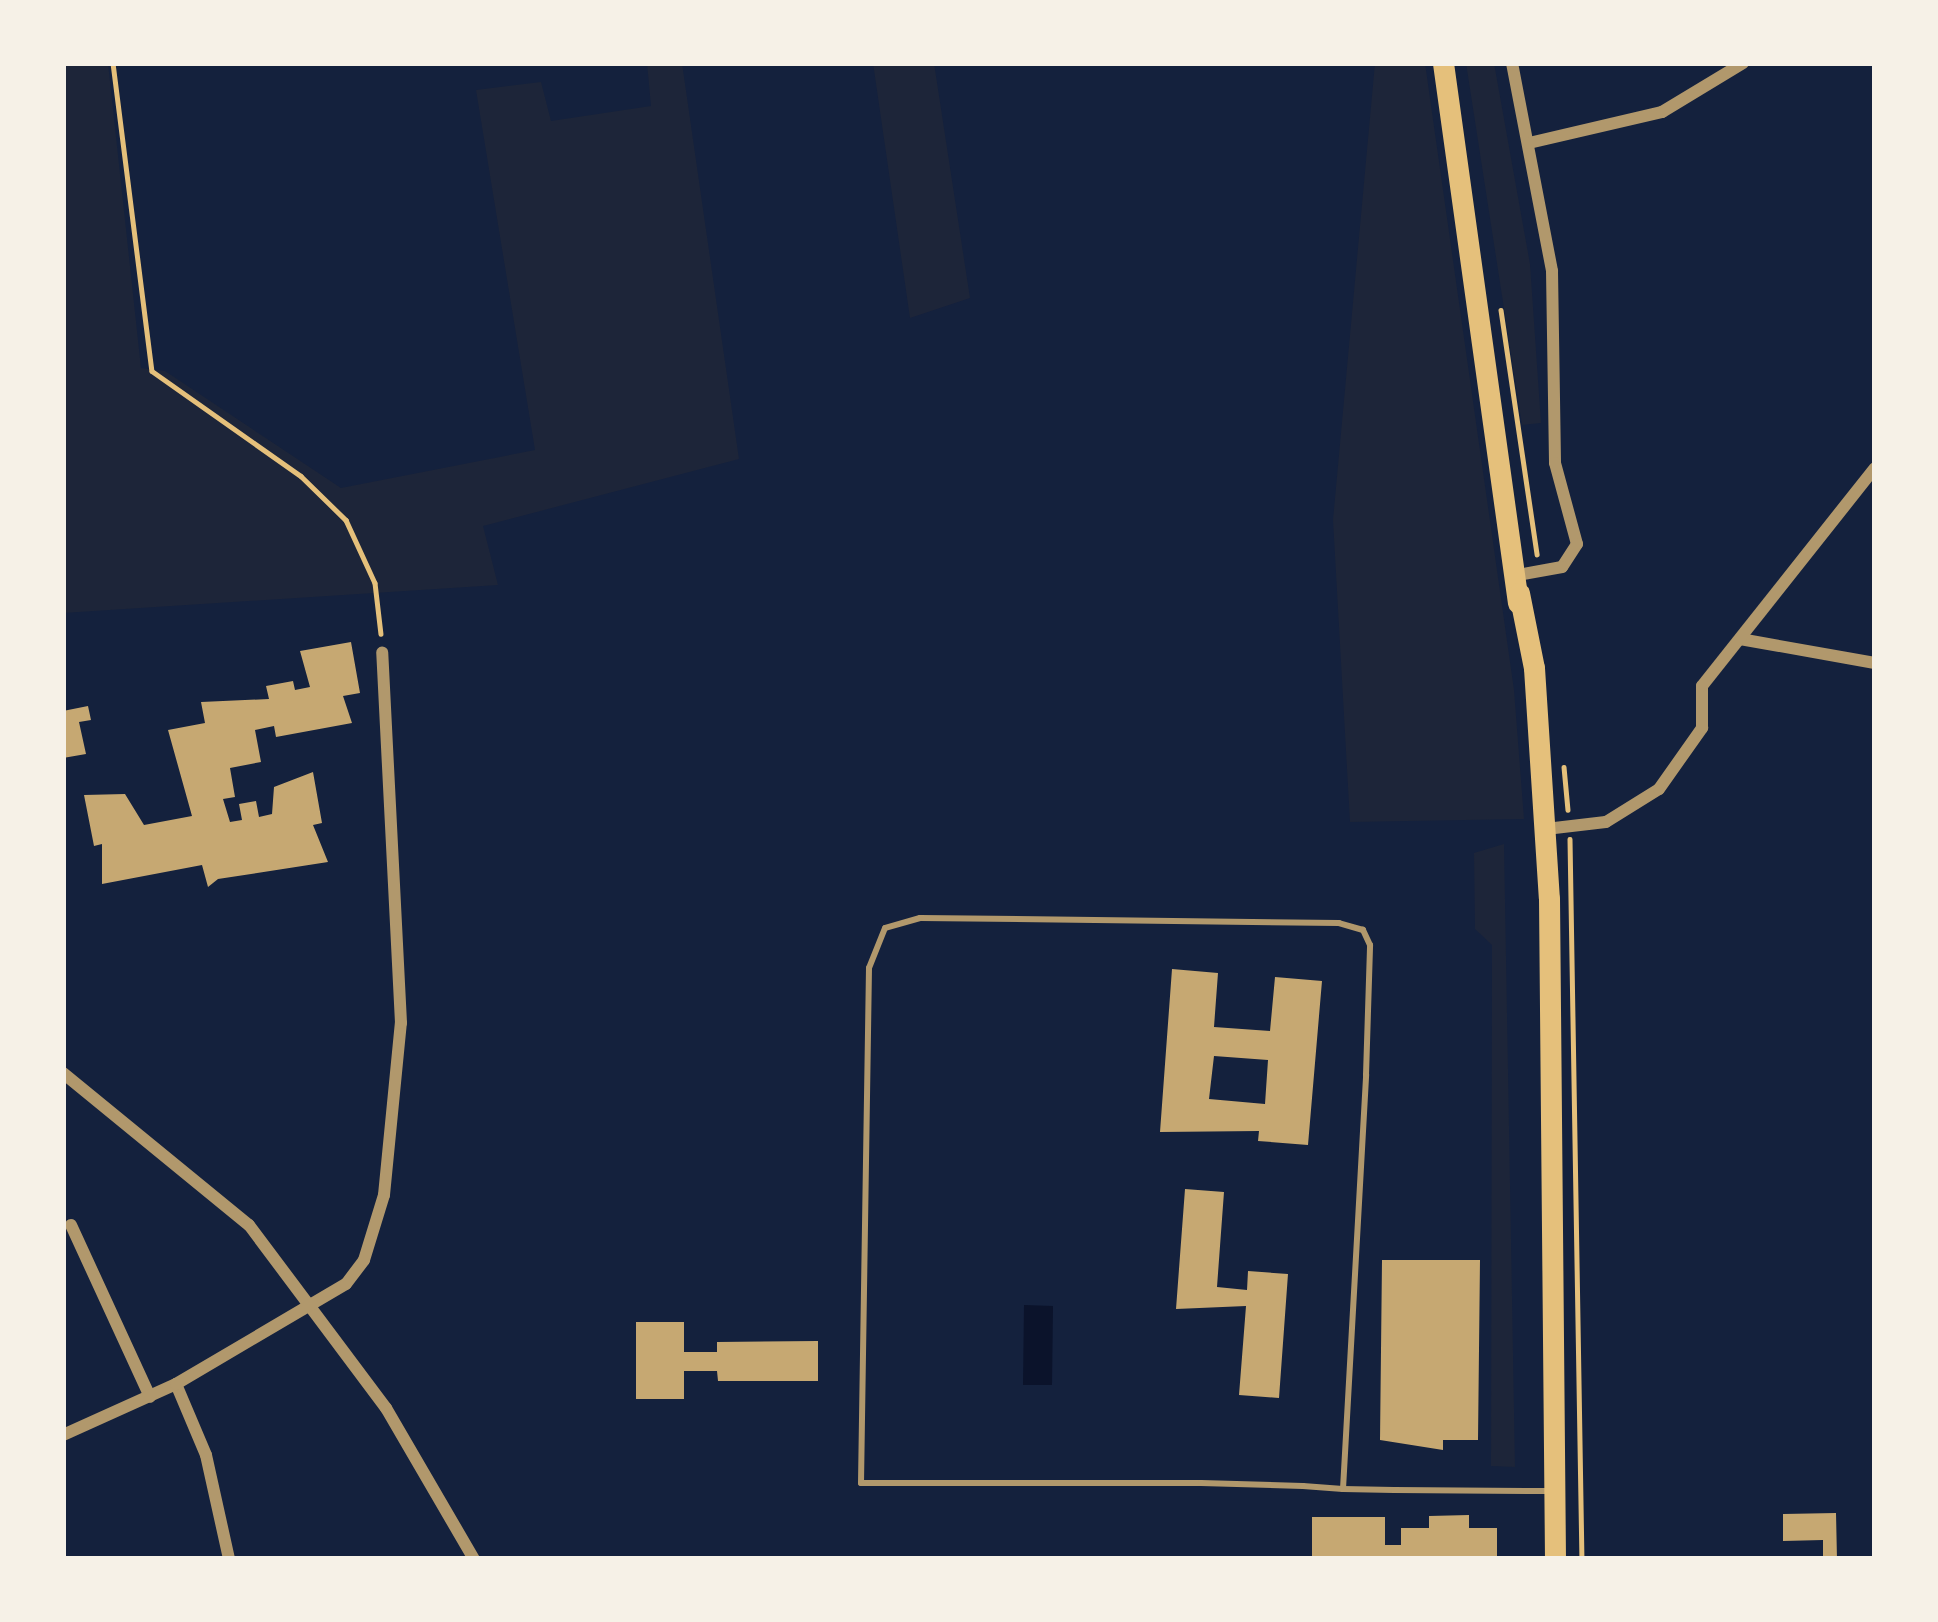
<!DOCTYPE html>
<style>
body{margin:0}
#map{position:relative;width:1938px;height:1622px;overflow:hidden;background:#14213d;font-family:Roboto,sans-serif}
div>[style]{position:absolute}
.green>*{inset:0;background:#1d2539}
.water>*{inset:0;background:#0b132b}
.building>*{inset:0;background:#c6a872}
.path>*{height:4.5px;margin:-2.25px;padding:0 2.25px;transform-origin:2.25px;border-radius:2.25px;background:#e5c07b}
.service>*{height:6px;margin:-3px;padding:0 3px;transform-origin:3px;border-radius:3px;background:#b1986c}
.minor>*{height:12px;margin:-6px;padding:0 6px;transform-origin:6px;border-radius:6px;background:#b1986c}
.primary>*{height:21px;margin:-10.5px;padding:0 10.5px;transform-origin:10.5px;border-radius:10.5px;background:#e5c07b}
span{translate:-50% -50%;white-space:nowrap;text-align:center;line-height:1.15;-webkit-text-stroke:10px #f6f1e7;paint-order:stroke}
.frame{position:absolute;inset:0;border:66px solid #f6f1e7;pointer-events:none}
</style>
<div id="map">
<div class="green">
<div style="clip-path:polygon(63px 63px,108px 63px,141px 368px,165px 371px,341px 488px,535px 450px,476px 90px,541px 82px,551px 121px,651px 106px,647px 63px,682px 63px,739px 459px,483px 526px,498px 585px,63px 613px)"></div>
<div style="clip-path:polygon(873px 63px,934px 63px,970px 298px,910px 318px)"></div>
<div style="clip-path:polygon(1375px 63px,1425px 63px,1514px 690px,1524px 819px,1350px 822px,1333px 520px)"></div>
<div style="clip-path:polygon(1466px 63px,1494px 63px,1530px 264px,1541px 423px,1522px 425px)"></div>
<div style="clip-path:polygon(1504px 844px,1515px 1467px,1491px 1466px,1492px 945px,1475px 929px,1474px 853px)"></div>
</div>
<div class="water">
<div style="clip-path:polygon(1024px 1305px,1053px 1306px,1052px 1385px,1023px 1385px)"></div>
</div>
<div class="building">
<div style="clip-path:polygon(351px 642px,360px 693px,343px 696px,352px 723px,276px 737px,274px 726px,255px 730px,261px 762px,230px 768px,235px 797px,223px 799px,230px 822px,242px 820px,239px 804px,256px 801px,259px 817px,272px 814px,274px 787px,313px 772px,322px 823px,313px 825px,328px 862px,218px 879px,208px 887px,202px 865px,102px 884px,102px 844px,94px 846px,84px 795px,125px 794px,144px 825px,192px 816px,168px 730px,205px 723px,201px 702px,269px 699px,266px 686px,293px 681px,295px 690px,310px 687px,300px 651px)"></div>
<div style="clip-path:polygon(88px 706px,91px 720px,79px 722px,86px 754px,63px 758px,63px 711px)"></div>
<div style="clip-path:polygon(evenodd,1172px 969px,1218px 973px,1214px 1027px,1270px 1031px,1275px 977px,1322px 981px,1308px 1145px,1258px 1141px,1259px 1131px,1160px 1132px,1172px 969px,1214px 1056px,1268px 1060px,1265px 1104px,1209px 1099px,1214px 1056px)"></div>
<div style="clip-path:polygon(1185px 1189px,1224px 1192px,1217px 1287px,1247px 1290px,1248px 1271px,1288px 1274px,1279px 1398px,1239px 1395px,1246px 1306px,1176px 1309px)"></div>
<div style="clip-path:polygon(1382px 1260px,1480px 1260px,1478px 1440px,1443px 1440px,1443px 1450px,1380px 1440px)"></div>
<div style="clip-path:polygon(636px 1322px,684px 1322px,684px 1352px,717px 1352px,717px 1342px,818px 1341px,818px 1381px,718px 1381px,717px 1371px,684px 1371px,684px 1399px,636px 1399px)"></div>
<div style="clip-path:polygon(1836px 1513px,1837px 1559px,1823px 1559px,1823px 1540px,1783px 1541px,1783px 1514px)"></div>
<div style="clip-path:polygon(1469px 1515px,1469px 1528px,1497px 1528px,1497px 1559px,1312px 1559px,1312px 1517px,1385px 1517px,1385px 1545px,1401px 1545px,1401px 1528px,1429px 1528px,1429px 1516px)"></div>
</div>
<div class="path">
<div style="left:113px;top:63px;width:310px;rotate:82.8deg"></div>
<div style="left:152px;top:371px;width:182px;rotate:35.2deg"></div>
<div style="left:301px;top:476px;width:63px;rotate:44.4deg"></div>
<div style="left:346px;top:520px;width:69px;rotate:65.3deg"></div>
<div style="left:375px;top:583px;width:51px;rotate:83.3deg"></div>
<div style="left:1501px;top:310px;width:247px;rotate:81.6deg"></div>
<div style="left:1564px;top:767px;width:43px;rotate:84.7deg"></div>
<div style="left:1570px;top:839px;width:720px;rotate:89.05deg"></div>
</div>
<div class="service">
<div style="left:1343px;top:1489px;width:415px;rotate:-86.8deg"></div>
<div style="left:1366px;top:1075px;width:130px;rotate:-88.2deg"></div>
<div style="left:1370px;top:945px;width:17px;rotate:-115deg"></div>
<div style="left:1363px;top:930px;width:25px;rotate:-164deg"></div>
<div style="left:1339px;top:923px;width:419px;rotate:-179.3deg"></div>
<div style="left:920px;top:918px;width:36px;rotate:164deg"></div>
<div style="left:885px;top:928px;width:43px;rotate:111.8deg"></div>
<div style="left:869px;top:968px;width:515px;rotate:90.89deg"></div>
<div style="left:861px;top:1483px;width:340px"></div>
<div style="left:1201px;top:1483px;width:102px;rotate:1.7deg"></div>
<div style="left:1303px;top:1486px;width:40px;rotate:4.3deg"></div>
<div style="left:1343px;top:1489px;width:51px;rotate:1.1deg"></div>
<div style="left:1394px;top:1490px;width:153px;rotate:0.4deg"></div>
</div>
<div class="minor">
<div style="left:1512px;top:63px;width:212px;rotate:79.1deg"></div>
<div style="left:1552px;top:271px;width:192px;rotate:89.1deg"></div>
<div style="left:1555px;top:463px;width:84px;rotate:74.8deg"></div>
<div style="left:1577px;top:544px;width:27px;rotate:123deg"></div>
<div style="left:1562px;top:567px;width:45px;rotate:169.7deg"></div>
<div style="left:1529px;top:143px;width:137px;rotate:-13.1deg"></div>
<div style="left:1662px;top:112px;width:95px;rotate:-31.2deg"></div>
<div style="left:1740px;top:639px;width:137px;rotate:10.1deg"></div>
<div style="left:1546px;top:829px;width:60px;rotate:-6.7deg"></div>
<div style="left:1606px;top:822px;width:62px;rotate:-31.9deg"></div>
<div style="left:1659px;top:789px;width:75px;rotate:-54.8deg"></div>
<div style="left:1702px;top:728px;width:42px;rotate:-90deg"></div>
<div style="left:1702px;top:686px;width:278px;rotate:-51.6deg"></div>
<div style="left:63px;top:1073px;width:240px;rotate:39.3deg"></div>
<div style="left:249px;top:1225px;width:229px;rotate:53.2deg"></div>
<div style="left:386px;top:1408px;width:175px;rotate:59.8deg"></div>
<div style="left:71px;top:1225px;width:189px;rotate:65.3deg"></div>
<div style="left:176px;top:1384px;width:77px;rotate:67.1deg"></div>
<div style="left:206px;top:1455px;width:107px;rotate:77.5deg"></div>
<div style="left:63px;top:1435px;width:124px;rotate:-24.3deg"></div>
<div style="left:176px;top:1384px;width:197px;rotate:-30.5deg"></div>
<div style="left:346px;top:1284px;width:30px;rotate:-53deg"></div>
<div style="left:364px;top:1260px;width:68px;rotate:-72.9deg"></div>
<div style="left:384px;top:1195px;width:173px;rotate:-84.4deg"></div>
<div style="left:401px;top:1023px;width:371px;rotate:-92.9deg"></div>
</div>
<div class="primary">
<div style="left:1443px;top:63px;width:545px;rotate:82.09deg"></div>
<div style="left:1519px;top:593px;width:76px;rotate:78.7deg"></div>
<div style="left:1534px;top:668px;width:230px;rotate:86.3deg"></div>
<div style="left:1549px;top:898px;width:661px;rotate:89.48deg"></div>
</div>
<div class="frame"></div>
</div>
